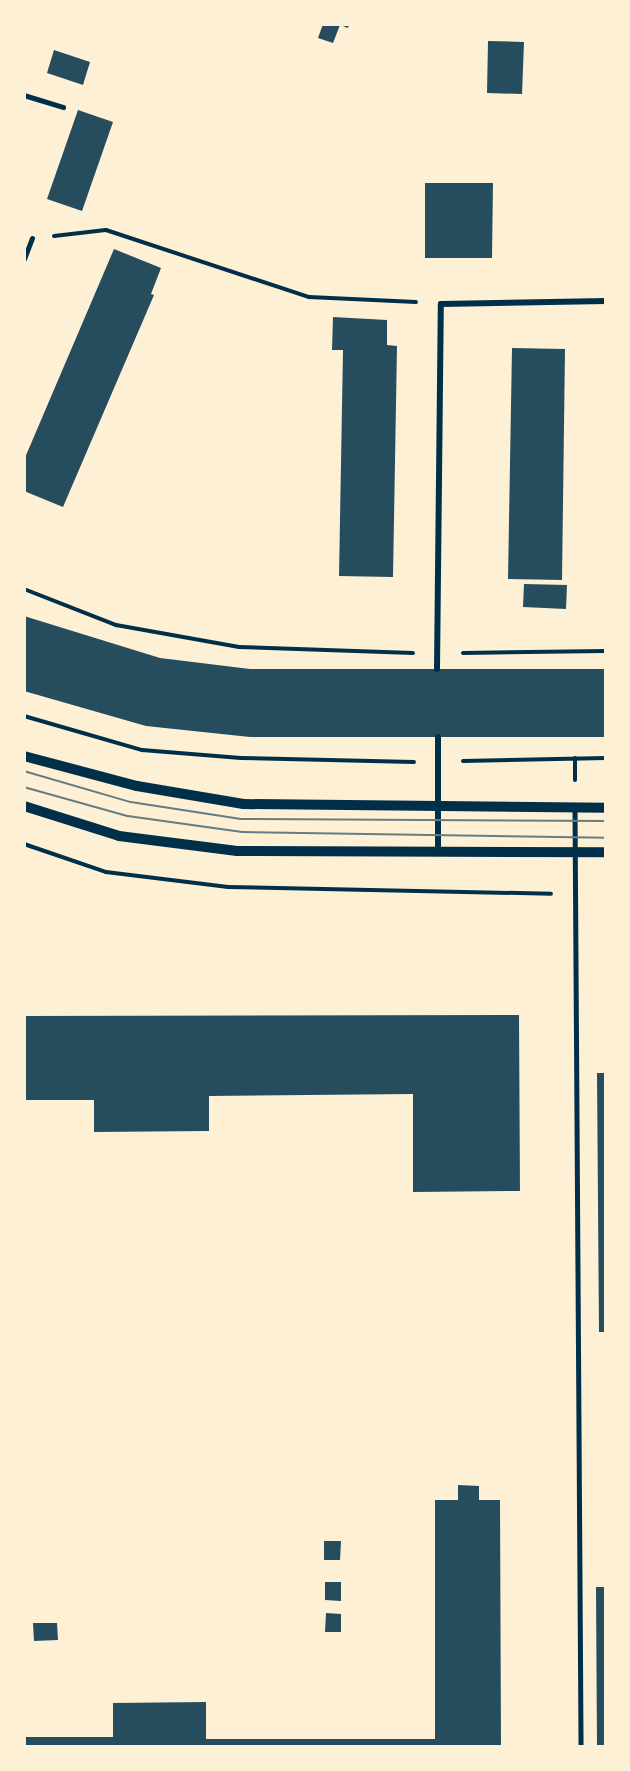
<!DOCTYPE html>
<style>
body{margin:0}
#map{position:relative;width:630px;height:1771px;overflow:hidden;background:#fdf0d5;font-family:"Asap Condensed",sans-serif}
div>[style]{position:absolute}
.building>*{inset:0;background:#264d5e}
.path>*{height:4px;margin:-2px;padding:0 2px;transform-origin:2px;border-radius:2px;background:#003049}
.service>*{height:4.5px;margin:-2.25px;padding:0 2.25px;transform-origin:2.25px;border-radius:2.25px;background:#003049}
.minor>*{height:6px;margin:-3px;padding:0 3px;transform-origin:3px;border-radius:3px;background:#003049}
.tertiary>*{height:10px;margin:-5px;padding:0 5px;transform-origin:5px;border-radius:5px;background:#003049}
.tram>*{height:1.5px;margin:-0.75px;padding:0 0.75px;transform-origin:0.75px;border-radius:0.75px;background:#657d81}
span{translate:-50% -50%;white-space:nowrap;text-align:center;line-height:1.15;-webkit-text-stroke:6px #fdf0d5;paint-order:stroke}
.frame{position:absolute;inset:0;border:26px solid #fdf0d5;pointer-events:none}
</style>
<div id="map">
<div class="building">
<div style="clip-path:polygon(323px 24px,349px 24px,348px 28px,340px 25px,333px 43px,318px 38px)"></div>
<div style="clip-path:polygon(488px 41px,524px 42px,522px 94px,487px 93px)"></div>
<div style="clip-path:polygon(54px 50px,90px 62px,83px 85px,47px 73px)"></div>
<div style="clip-path:polygon(78px 110px,113px 122px,82px 211px,47px 199px)"></div>
<div style="clip-path:polygon(425px 183px,493px 183px,492px 258px,425px 258px)"></div>
<div style="clip-path:polygon(114px 249px,161px 268px,151px 294px,154px 295px,63px 507px,24px 491px,24px 460px)"></div>
<div style="clip-path:polygon(333px 317px,387px 320px,387px 345px,397px 346px,393px 577px,339px 576px,343px 350px,332px 350px)"></div>
<div style="clip-path:polygon(512px 348px,565px 349px,562px 580px,508px 579px)"></div>
<div style="clip-path:polygon(524px 584px,567px 585px,566px 609px,523px 607px)"></div>
<div style="clip-path:polygon(24px 616px,160px 658px,250px 669px,606px 669px,606px 737px,250px 737px,146px 726px,24px 691px)"></div>
<div style="clip-path:polygon(519px 1015px,520px 1191px,413px 1192px,413px 1094px,209px 1096px,209px 1131px,94px 1132px,94px 1100px,24px 1100px,24px 1016px)"></div>
<div style="clip-path:polygon(597px 1073px,606px 1073px,606px 1332px,599px 1332px)"></div>
<div style="clip-path:polygon(458px 1485px,479px 1486px,479px 1500px,500px 1500px,501px 1747px,24px 1747px,24px 1737px,113px 1737px,113px 1703px,206px 1702px,206px 1739px,435px 1739px,435px 1500px,458px 1500px)"></div>
<div style="clip-path:polygon(324px 1541px,341px 1541px,340px 1560px,324px 1560px)"></div>
<div style="clip-path:polygon(325px 1582px,341px 1582px,341px 1601px,325px 1600px)"></div>
<div style="clip-path:polygon(596px 1587px,606px 1587px,606px 1747px,597px 1747px)"></div>
<div style="clip-path:polygon(326px 1613px,341px 1614px,341px 1632px,325px 1632px)"></div>
<div style="clip-path:polygon(33px 1623px,57px 1623px,58px 1640px,34px 1641px)"></div>
</div>
<div class="path">
<div style="left:54px;top:236px;width:52px;rotate:-6.6deg"></div>
<div style="left:106px;top:230px;width:214px;rotate:18.3deg"></div>
<div style="left:309px;top:297px;width:107px;rotate:2.7deg"></div>
<div style="left:24px;top:589px;width:99px;rotate:21.4deg"></div>
<div style="left:116px;top:625px;width:125px;rotate:10.1deg"></div>
<div style="left:239px;top:647px;width:174px;rotate:2deg"></div>
<div style="left:463px;top:653px;width:143px;rotate:-0.8deg"></div>
<div style="left:24px;top:716px;width:123px;rotate:16.1deg"></div>
<div style="left:142px;top:750px;width:99px;rotate:4.6deg"></div>
<div style="left:241px;top:758px;width:173px;rotate:1.3deg"></div>
<div style="left:575px;top:758px;width:22px;rotate:90deg"></div>
<div style="left:463px;top:761px;width:143px;rotate:-1.2deg"></div>
<div style="left:24px;top:844px;width:87px;rotate:18.9deg"></div>
<div style="left:106px;top:872px;width:123px;rotate:7deg"></div>
<div style="left:228px;top:887px;width:323px;rotate:1.2deg"></div>
</div>
<div class="service">
<div style="left:24px;top:95px;width:41px;rotate:17.1deg"></div>
<div style="left:24px;top:259px;width:22px;rotate:-69deg"></div>
<div style="left:575px;top:808px;width:939px;rotate:89.63deg"></div>
</div>
<div class="minor">
<div style="left:437px;top:669px;width:365px;rotate:-89.4deg"></div>
<div style="left:441px;top:304px;width:165px;rotate:-1deg"></div>
<div style="left:438px;top:737px;width:115px;rotate:90deg"></div>
</div>
<div class="tertiary">
<div style="left:24px;top:756px;width:117px;rotate:14.9deg"></div>
<div style="left:137px;top:786px;width:108px;rotate:9.6deg"></div>
<div style="left:243px;top:804px;width:363px;rotate:0.6deg"></div>
<div style="left:24px;top:806px;width:100px;rotate:17.5deg"></div>
<div style="left:119px;top:836px;width:119px;rotate:7.2deg"></div>
<div style="left:237px;top:851px;width:369px;rotate:0.2deg"></div>
</div>
<div class="tram">
<div style="left:24px;top:771px;width:111px;rotate:16.2deg"></div>
<div style="left:131px;top:802px;width:111px;rotate:8.8deg"></div>
<div style="left:241px;top:819px;width:365px;rotate:0.3deg"></div>
<div style="left:24px;top:787px;width:108px;rotate:15.6deg"></div>
<div style="left:128px;top:816px;width:115px;rotate:8deg"></div>
<div style="left:242px;top:832px;width:364px;rotate:0.9deg"></div>
</div>
<div class="frame"></div>
</div>
